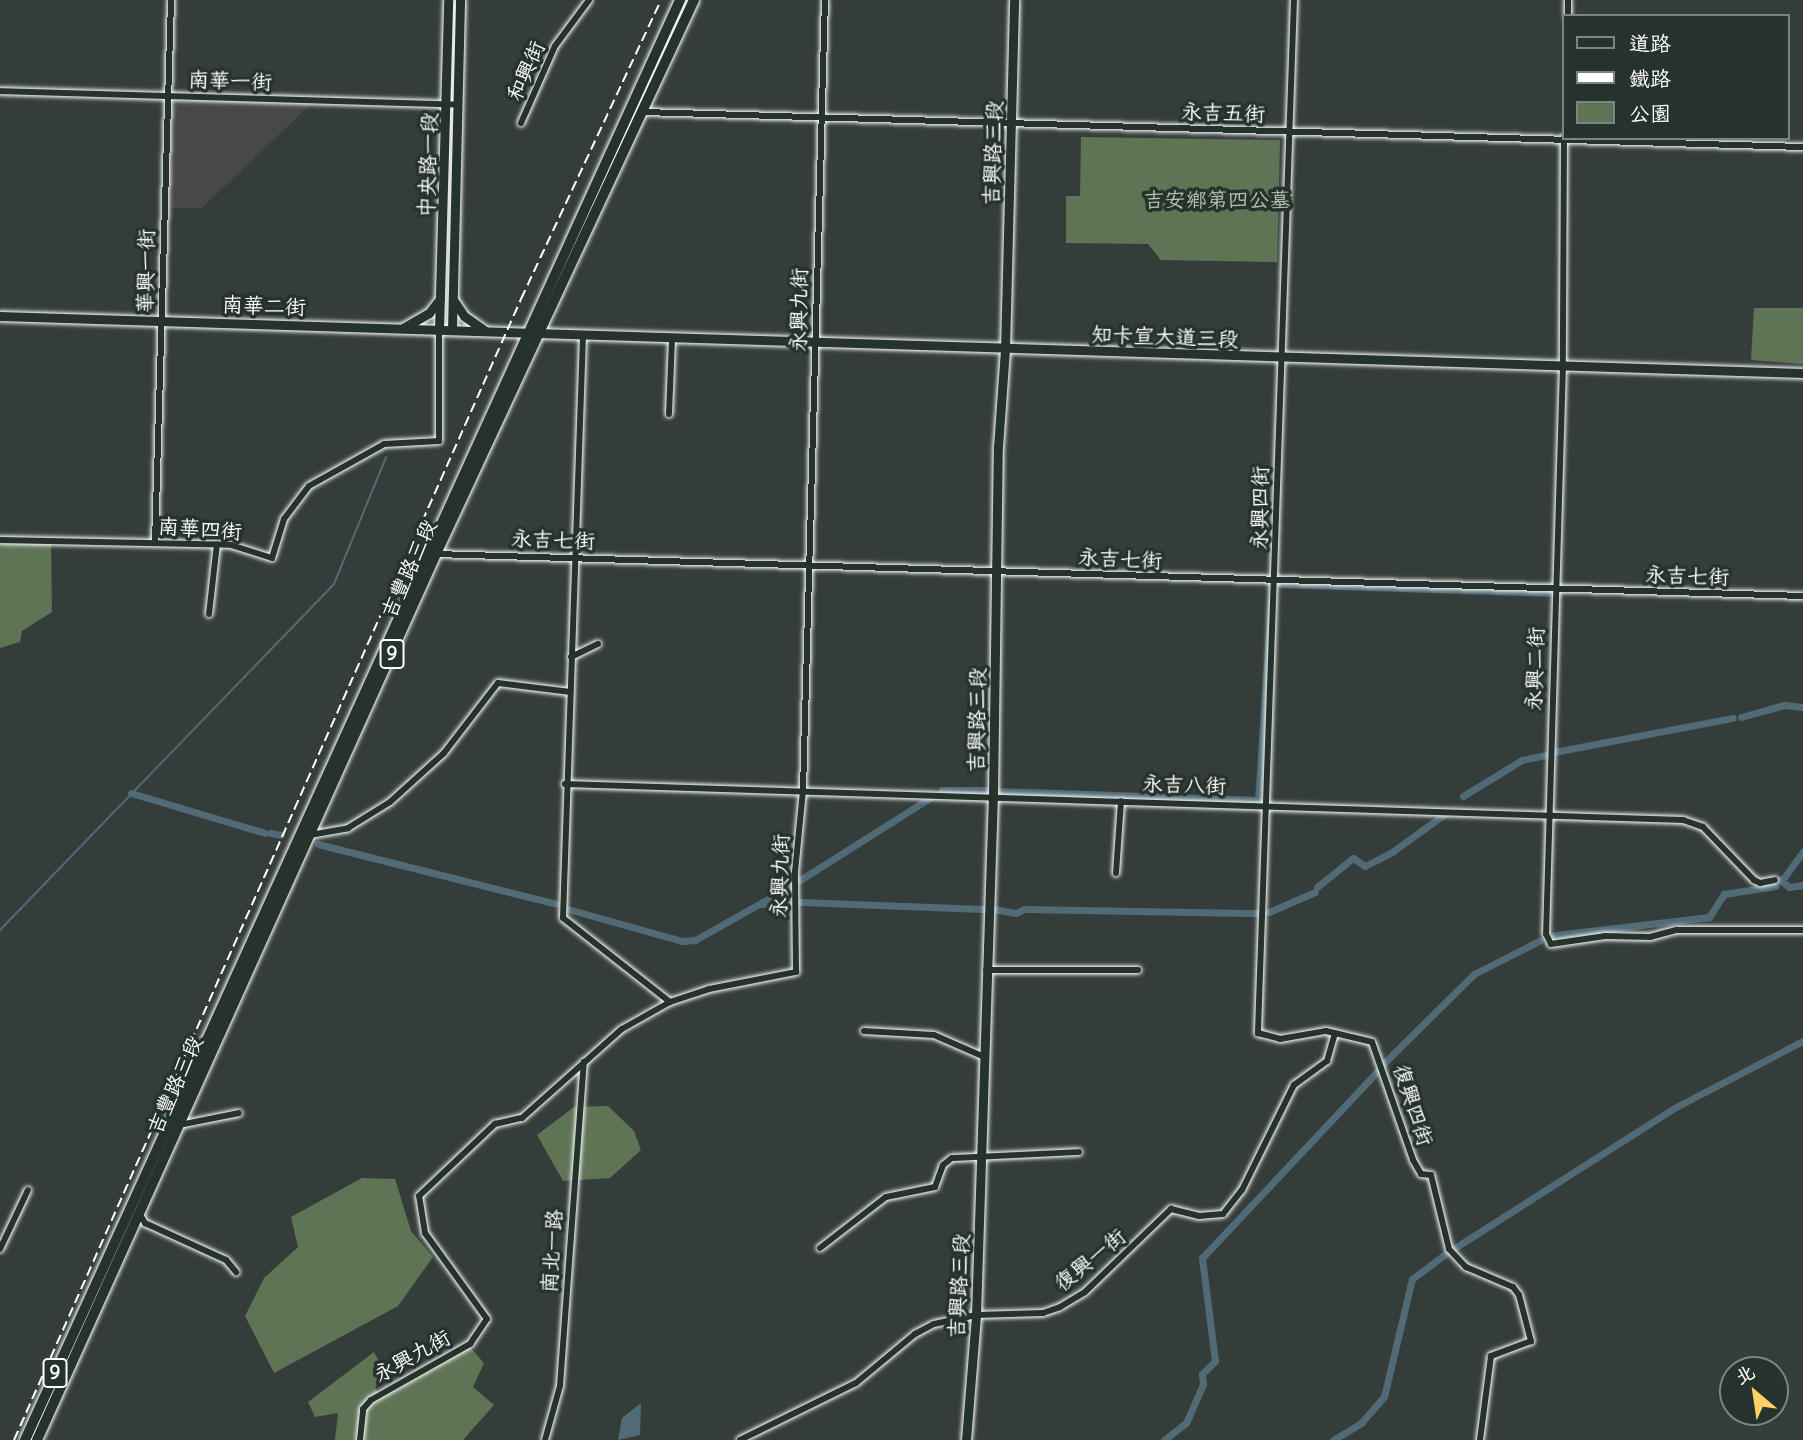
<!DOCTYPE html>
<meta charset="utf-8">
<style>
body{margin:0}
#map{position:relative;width:1803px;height:1440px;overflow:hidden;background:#353d3a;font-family:Delius,"LXGW WenKai TC",sans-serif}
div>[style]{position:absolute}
.built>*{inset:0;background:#474949}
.green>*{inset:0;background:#5f7355}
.water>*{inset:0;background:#506b76}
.stream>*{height:2px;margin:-1px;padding:0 1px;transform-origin:1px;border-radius:1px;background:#506b76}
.canal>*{height:7px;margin:-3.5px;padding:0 3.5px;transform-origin:3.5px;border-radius:3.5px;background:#506b76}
.roads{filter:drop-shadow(0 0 2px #fff) drop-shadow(0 0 2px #fff)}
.street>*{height:6px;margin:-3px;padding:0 3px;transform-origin:3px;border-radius:3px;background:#26332d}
.secondary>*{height:9px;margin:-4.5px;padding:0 4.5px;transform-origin:4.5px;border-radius:4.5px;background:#26332d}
.primary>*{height:10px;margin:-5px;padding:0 5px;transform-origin:5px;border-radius:5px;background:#26332d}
.rail>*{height:2px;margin-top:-1px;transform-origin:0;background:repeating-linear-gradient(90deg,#fff 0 10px,transparent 0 15px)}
span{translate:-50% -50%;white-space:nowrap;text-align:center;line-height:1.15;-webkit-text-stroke:7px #26332d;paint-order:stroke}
.shield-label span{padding:2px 5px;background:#26332d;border:2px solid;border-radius:5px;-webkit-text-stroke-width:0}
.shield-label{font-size:19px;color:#fff;font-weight:700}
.street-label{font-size:21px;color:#fff}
.park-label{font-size:21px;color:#b7c0b2}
.legend{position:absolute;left:1562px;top:14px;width:228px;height:126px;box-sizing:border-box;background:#26332d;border:2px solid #7d8581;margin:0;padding:9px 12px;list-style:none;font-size:21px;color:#fff}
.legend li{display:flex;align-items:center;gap:14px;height:35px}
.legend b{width:35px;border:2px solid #7d8581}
.north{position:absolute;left:1719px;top:1356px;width:70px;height:70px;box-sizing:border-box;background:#26332d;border:2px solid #7d8581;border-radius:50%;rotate:331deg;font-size:19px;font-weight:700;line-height:28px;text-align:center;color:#fff}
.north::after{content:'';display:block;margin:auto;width:24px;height:32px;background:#ffd166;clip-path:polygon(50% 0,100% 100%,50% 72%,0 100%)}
</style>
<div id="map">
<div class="built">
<div style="clip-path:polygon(172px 99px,312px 103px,202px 208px,169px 208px)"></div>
</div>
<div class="green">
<div style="clip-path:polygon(1081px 137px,1280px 140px,1277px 262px,1161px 260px,1148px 244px,1066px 243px,1066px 196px,1080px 196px)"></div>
<div style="clip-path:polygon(1754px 308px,1803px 308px,1803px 364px,1751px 360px)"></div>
<div style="clip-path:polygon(51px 543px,52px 612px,22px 631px,20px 642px,0 648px,0 544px)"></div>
<div style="clip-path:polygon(608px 1106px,634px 1131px,641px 1150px,610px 1178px,563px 1181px,537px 1135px,574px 1107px)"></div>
<div style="clip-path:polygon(362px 1178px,395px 1179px,411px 1231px,433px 1257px,398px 1306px,274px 1373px,245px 1316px,264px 1278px,298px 1247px,291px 1217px)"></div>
<div style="clip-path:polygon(469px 1346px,484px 1363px,473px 1387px,494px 1405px,463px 1440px,335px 1440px,338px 1413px,315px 1417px,308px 1402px,374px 1352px,384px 1371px,375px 1388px,379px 1393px)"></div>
</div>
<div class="water">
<div style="clip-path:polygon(641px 1403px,640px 1435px,618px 1440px,622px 1418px)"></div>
</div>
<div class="stream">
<div style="left:0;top:930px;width:481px;rotate:-46deg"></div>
<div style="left:334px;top:584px;width:137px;rotate:-67.7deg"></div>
</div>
<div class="canal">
<div style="left:1281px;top:584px;width:266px;rotate:1.9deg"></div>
<div style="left:1741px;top:717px;width:45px;rotate:-15.6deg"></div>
<div style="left:1784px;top:705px;width:19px;rotate:6deg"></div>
<div style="left:1554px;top:752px;width:182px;rotate:-10.8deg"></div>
<div style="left:942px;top:790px;width:43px"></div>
<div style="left:998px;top:791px;width:260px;rotate:2deg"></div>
<div style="left:1258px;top:800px;width:198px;rotate:-86.2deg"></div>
<div style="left:131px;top:793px;width:140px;rotate:16.6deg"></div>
<div style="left:1463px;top:796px;width:69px;rotate:-31.4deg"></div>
<div style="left:1522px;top:760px;width:25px;rotate:-12deg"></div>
<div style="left:271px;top:833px;width:10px;rotate:11deg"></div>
<div style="left:318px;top:844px;width:245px;rotate:14.1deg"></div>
<div style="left:1783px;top:879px;width:34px;rotate:-54deg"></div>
<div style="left:800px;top:880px;width:157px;rotate:-32.3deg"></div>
<div style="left:1780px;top:880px;width:11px;rotate:38deg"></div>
<div style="left:1789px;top:887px;width:14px;rotate:-8deg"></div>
<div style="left:1317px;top:887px;width:46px;rotate:-38.9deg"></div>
<div style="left:1353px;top:858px;width:14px;rotate:34deg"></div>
<div style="left:1365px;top:866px;width:30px;rotate:-27deg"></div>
<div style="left:1392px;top:852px;width:67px;rotate:-35.8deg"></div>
<div style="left:801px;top:902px;width:181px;rotate:2.2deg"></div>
<div style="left:762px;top:904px;width:31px"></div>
<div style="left:564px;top:908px;width:123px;rotate:15.6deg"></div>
<div style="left:682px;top:941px;width:13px;rotate:-4deg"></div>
<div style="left:695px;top:940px;width:112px;rotate:-29.3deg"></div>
<div style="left:993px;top:909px;width:23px;rotate:10deg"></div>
<div style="left:1016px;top:913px;width:9px;rotate:-27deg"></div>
<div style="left:1024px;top:909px;width:238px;rotate:1deg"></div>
<div style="left:1269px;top:912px;width:50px;rotate:-23.5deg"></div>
<div style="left:1555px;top:935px;width:155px;rotate:-6.7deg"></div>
<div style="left:1709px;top:917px;width:27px;rotate:-57deg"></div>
<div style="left:1724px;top:894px;width:52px;rotate:-8.9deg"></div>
<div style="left:1383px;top:1064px;width:128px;rotate:-44.7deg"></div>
<div style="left:1474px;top:974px;width:73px;rotate:-26.9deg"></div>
<div style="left:1453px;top:1249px;width:264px;rotate:-32.5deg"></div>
<div style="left:1676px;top:1107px;width:143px;rotate:-27.5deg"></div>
<div style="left:1164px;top:1440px;width:28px;rotate:-38deg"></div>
<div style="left:1186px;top:1423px;width:43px;rotate:-66.4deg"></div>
<div style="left:1203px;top:1384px;width:10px;rotate:-96deg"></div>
<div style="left:1202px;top:1374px;width:18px;rotate:-45deg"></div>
<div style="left:1215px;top:1361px;width:104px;rotate:-97.2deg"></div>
<div style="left:1202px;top:1258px;width:263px;rotate:-46.8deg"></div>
<div style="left:1333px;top:1440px;width:33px;rotate:-31deg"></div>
<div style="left:1361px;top:1423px;width:35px;rotate:-49deg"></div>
<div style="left:1384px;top:1397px;width:121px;rotate:-76.7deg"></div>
<div style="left:1412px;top:1279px;width:45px;rotate:-36.9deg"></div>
</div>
<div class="roads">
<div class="street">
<div style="left:1294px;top:0;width:1034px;rotate:92deg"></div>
<div style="left:1258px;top:1033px;width:23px;rotate:15deg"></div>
<div style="left:1280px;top:1039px;width:47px;rotate:-9.9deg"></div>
<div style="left:1326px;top:1031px;width:47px;rotate:13.4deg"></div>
<div style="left:1372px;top:1042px;width:125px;rotate:70.8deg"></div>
<div style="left:1413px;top:1160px;width:16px;rotate:60deg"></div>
<div style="left:1421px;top:1174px;width:10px;rotate:6deg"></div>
<div style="left:1431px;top:1175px;width:76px;rotate:76.3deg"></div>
<div style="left:1449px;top:1249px;width:25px;rotate:47deg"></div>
<div style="left:1466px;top:1267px;width:51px;rotate:23.1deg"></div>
<div style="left:1513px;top:1287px;width:10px;rotate:53deg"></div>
<div style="left:1519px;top:1295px;width:48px;rotate:75.4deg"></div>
<div style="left:1531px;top:1341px;width:43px;rotate:159.4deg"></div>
<div style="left:1491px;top:1356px;width:85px;rotate:97.5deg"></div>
<div style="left:1568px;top:16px;width:16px;rotate:-90deg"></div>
<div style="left:0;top:91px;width:459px;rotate:1.7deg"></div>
<div style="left:643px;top:112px;width:1161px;rotate:1.73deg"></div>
<div style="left:521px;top:123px;width:84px;rotate:-66.2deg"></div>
<div style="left:555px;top:46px;width:57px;rotate:-53.5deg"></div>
<div style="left:1564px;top:138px;width:228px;rotate:90.3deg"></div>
<div style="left:1563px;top:366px;width:568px;rotate:91.71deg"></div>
<div style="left:1546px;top:934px;width:11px;rotate:63deg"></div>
<div style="left:1551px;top:944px;width:55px;rotate:-8.4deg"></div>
<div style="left:1605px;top:936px;width:45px;rotate:1.3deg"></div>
<div style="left:1650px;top:937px;width:28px;rotate:-15deg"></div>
<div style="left:1677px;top:930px;width:126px"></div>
<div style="left:583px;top:336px;width:582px;rotate:91.97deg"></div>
<div style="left:563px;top:918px;width:136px;rotate:38.1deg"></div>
<div style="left:669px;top:414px;width:74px;rotate:-87.7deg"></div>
<div style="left:0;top:540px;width:231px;rotate:1.2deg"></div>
<div style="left:231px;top:545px;width:43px;rotate:17.6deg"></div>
<div style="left:272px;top:558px;width:41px;rotate:-72.9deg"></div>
<div style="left:284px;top:519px;width:41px;rotate:-52.9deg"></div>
<div style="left:309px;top:486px;width:86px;rotate:-29.2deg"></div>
<div style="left:384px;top:444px;width:55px;rotate:-3.1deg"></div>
<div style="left:439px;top:441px;width:111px;rotate:-90deg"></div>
<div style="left:155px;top:543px;width:543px;rotate:-88.31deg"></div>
<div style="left:436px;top:554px;width:1368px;rotate:1.76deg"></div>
<div style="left:209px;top:614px;width:70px;rotate:-83.5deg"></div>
<div style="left:571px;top:657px;width:30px;rotate:-26deg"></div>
<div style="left:565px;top:784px;width:1119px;rotate:1.84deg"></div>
<div style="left:1683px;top:820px;width:21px;rotate:19deg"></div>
<div style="left:1703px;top:827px;width:74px;rotate:46.1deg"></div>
<div style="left:1754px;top:880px;width:7px;rotate:27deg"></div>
<div style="left:1760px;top:883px;width:15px;rotate:-11deg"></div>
<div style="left:310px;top:835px;width:39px;rotate:-10deg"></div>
<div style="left:348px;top:828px;width:49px;rotate:-31.8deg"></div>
<div style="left:390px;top:802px;width:73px;rotate:-42.2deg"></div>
<div style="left:444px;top:753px;width:88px;rotate:-52.4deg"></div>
<div style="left:498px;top:683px;width:73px;rotate:7.1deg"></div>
<div style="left:1116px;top:873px;width:72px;rotate:-86deg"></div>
<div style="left:986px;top:970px;width:152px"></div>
<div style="left:864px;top:1031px;width:70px;rotate:3.3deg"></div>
<div style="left:934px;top:1035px;width:55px;rotate:23.7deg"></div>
<div style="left:179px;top:1125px;width:61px;rotate:-11.3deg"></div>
<div style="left:139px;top:1213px;width:12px;rotate:59deg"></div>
<div style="left:145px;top:1223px;width:89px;rotate:24.6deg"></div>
<div style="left:226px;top:1260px;width:16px;rotate:50deg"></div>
<div style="left:820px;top:1248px;width:83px;rotate:-37.7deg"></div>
<div style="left:886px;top:1197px;width:50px;rotate:-11.5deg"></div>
<div style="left:935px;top:1187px;width:23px;rotate:-70deg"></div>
<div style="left:943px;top:1165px;width:11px;rotate:-38deg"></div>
<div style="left:952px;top:1158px;width:127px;rotate:-2.7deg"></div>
<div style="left:0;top:1249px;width:65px;rotate:-64.6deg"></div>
<div style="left:360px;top:1440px;width:31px;rotate:-84deg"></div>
<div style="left:363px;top:1409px;width:12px;rotate:-48deg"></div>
<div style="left:371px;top:1400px;width:114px;rotate:-29.5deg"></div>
<div style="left:470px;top:1344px;width:30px;rotate:-56deg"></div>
<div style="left:487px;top:1319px;width:106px;rotate:-125.8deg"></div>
<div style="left:425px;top:1233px;width:37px;rotate:-99deg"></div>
<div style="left:419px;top:1196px;width:105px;rotate:-43.5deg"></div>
<div style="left:495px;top:1124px;width:28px;rotate:-13deg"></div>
<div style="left:522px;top:1118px;width:134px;rotate:-41.7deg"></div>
<div style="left:622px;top:1029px;width:55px;rotate:-29.4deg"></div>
<div style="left:670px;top:1002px;width:41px;rotate:-18.4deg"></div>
<div style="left:709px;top:989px;width:89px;rotate:-11.1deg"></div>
<div style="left:796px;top:972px;width:100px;rotate:-90.6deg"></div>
<div style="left:795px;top:872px;width:81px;rotate:-84.4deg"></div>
<div style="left:803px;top:791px;width:791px;rotate:-88.41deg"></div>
<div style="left:545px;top:1440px;width:56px;rotate:-74.5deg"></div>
<div style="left:560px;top:1386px;width:325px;rotate:-85.8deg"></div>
<div style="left:740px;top:1440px;width:129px;rotate:-26.2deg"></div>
<div style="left:856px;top:1383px;width:77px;rotate:-39.7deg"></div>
<div style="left:915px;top:1334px;width:21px;rotate:-28deg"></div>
<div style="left:934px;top:1324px;width:43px;rotate:-12.1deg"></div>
<div style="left:976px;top:1315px;width:67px;rotate:-1.7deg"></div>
<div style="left:1043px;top:1313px;width:18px;rotate:-19deg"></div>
<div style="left:1060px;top:1307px;width:29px;rotate:-31deg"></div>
<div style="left:1085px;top:1292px;width:120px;rotate:-44deg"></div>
<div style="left:1171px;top:1209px;width:29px;rotate:14deg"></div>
<div style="left:1199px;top:1216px;width:24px;rotate:-5deg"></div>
<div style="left:1223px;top:1214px;width:31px;rotate:-52deg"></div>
<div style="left:1242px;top:1190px;width:117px;rotate:-63.7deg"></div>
<div style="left:1294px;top:1085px;width:41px;rotate:-36deg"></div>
<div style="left:1327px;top:1061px;width:29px;rotate:-74deg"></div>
</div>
<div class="secondary">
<div style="left:454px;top:301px;width:18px;rotate:56deg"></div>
<div style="left:464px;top:316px;width:24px;rotate:35deg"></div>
<div style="left:0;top:316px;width:1804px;rotate:1.81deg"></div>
<div style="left:403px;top:328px;width:30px;rotate:-30deg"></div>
<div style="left:429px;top:313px;width:18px;rotate:-52deg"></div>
<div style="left:439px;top:330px;width:330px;rotate:-88.4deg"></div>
<div style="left:452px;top:330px;width:330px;rotate:-88.6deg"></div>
<div style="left:966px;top:1440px;width:125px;rotate:-85.4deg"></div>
<div style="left:976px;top:1315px;width:520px;rotate:-88.13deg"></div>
<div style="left:993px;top:795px;width:348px;rotate:-89.2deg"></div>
<div style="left:998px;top:447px;width:98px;rotate:-85.9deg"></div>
<div style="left:1005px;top:349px;width:349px;rotate:-88.5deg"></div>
</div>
<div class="primary">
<div style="left:25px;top:1440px;width:1582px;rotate:-65.54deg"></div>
<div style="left:37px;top:1440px;width:972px;rotate:-65.76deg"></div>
<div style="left:436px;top:554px;width:611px;rotate:-65.03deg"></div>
</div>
</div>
<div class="rail">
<div style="left:14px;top:1440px;width:1249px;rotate:-66.04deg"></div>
<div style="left:521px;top:299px;width:330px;rotate:-64.9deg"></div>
</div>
<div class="shield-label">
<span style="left:392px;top:654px">9</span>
<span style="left:55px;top:1373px">9</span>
</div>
<div class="street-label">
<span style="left:526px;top:71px;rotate:-66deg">和興街</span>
<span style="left:230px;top:81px;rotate:2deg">南華一街</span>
<span style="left:1223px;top:113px;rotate:2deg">永吉五街</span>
<span style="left:993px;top:153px;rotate:-88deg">吉興路三段</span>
<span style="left:428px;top:165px;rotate:-88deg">中央路一段</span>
<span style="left:146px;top:271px;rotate:-89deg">華興一街</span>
<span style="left:264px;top:306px;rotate:2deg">南華二街</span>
<span style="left:799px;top:310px;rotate:-89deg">永興九街</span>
<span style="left:1165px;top:337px;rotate:2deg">知卡宣大道三段</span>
<span style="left:1260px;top:508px;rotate:-89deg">永興四街</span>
<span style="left:200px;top:529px;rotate:4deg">南華四街</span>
<span style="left:553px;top:540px;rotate:2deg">永吉七街</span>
<span style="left:1120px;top:559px;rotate:3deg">永吉七街</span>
<span style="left:409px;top:569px;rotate:-66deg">吉豐路三段</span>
<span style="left:1687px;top:576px;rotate:2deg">永吉七街</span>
<span style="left:1535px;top:669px;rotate:-88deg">永興二街</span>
<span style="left:977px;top:720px;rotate:-89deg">吉興路三段</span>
<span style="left:1184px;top:785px;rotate:2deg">永吉八街</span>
<span style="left:780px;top:876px;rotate:-88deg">永興九街</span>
<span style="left:175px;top:1085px;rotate:-66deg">吉豐路三段</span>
<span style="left:1413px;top:1105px;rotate:72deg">復興四街</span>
<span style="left:552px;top:1251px;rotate:-86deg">南北一路</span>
<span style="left:1090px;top:1260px;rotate:-39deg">復興一街</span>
<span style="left:959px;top:1286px;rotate:-87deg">吉興路三段</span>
<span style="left:412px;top:1356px;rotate:-29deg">永興九街</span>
</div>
<div class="park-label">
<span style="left:1217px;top:200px">吉安鄉第四公墓</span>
</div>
<ul class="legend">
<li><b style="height:9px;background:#26332d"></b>道路</li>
<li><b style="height:9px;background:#fff"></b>鐵路</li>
<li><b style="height:19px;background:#5f7355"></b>公園</li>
</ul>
<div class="north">北</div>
</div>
